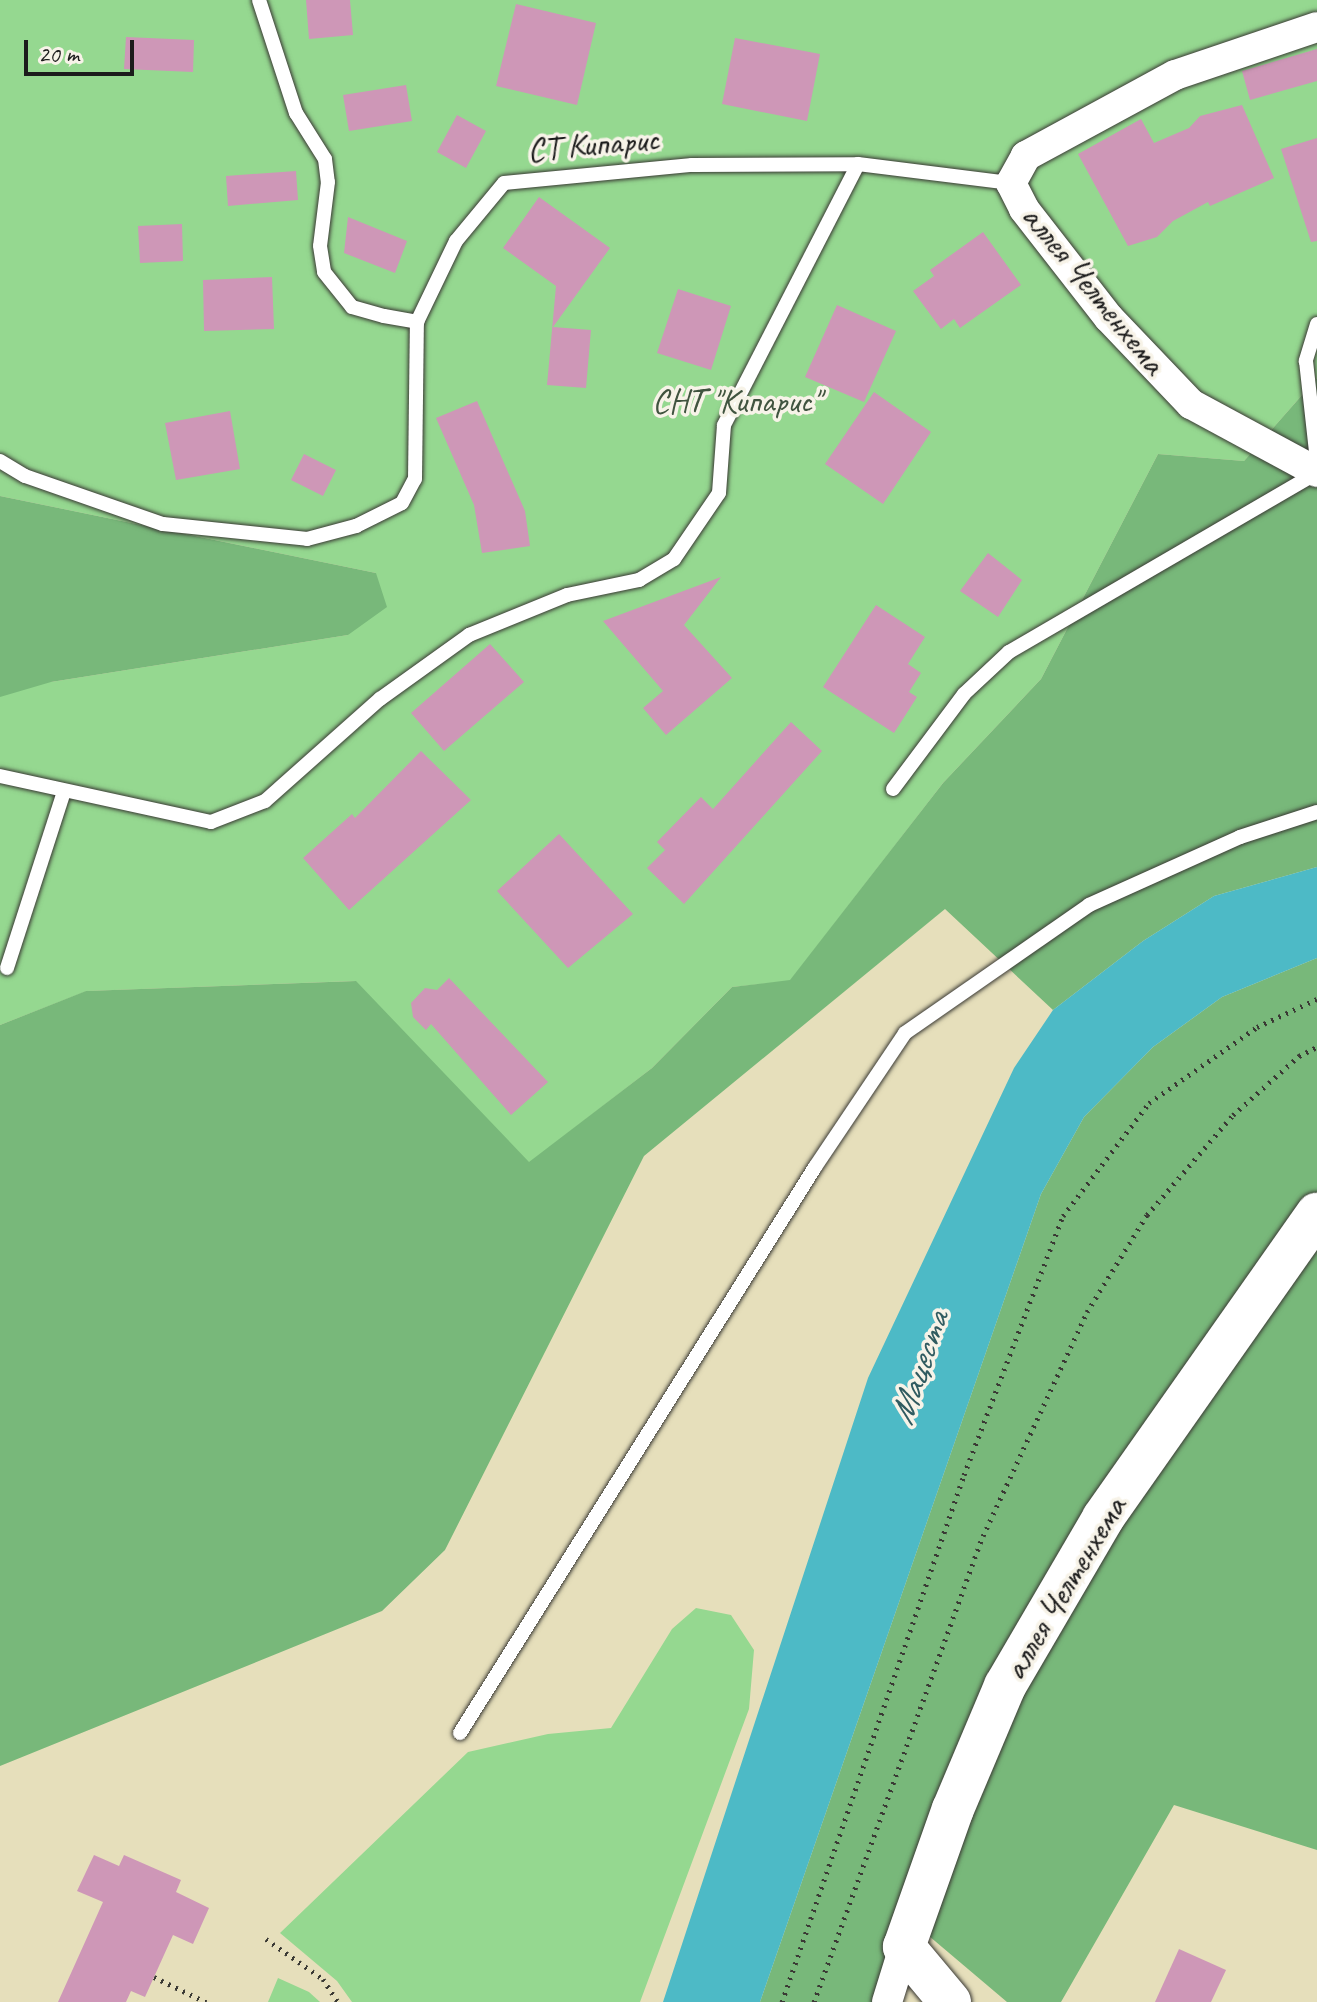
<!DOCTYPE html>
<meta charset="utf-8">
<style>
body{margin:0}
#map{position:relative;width:1317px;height:2002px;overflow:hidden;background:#e6dfbb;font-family:Caveat,sans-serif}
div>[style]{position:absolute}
.green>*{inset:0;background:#95d890}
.forest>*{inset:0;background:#78b87a}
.water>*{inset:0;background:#4dbac6}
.building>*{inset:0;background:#ce97b7}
.path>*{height:5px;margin-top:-2.5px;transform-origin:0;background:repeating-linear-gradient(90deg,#3a3934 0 2px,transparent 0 8px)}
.roads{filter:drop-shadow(0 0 2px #3a3934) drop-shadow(0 0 2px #3a3934)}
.lane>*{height:14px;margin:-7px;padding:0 7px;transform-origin:7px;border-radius:7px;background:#fff}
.street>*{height:30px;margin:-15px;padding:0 15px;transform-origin:15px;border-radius:15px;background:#fff}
.secondary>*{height:42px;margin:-21px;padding:0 21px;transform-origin:21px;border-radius:21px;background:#fff}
span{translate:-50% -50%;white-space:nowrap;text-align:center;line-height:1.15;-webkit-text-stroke:7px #f7f3e8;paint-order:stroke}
.street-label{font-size:34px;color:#1c1c1c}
.park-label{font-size:34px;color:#40543f}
.water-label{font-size:36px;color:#305b60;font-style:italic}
.scale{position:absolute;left:24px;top:40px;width:110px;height:36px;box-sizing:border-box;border:4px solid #1c1c1c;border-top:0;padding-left:10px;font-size:24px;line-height:28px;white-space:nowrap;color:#1c1c1c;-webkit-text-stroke:6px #f7f3e8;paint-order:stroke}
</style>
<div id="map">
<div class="green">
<div style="clip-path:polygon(0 0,1317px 0,1317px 378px,1244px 461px,1158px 454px,1041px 679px,943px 783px,790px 981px,732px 987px,652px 1068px,529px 1163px,355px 981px,87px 991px,0 1025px,0 653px,51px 682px,348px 635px,376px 573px,0 496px)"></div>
<div style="clip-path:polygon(696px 1608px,731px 1615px,754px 1650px,749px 1709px,640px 2002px,352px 2002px,337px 1981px,280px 1933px,468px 1752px,548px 1734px,611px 1728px,672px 1629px)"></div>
<div style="clip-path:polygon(278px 1978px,309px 1992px,320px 2002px,268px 2002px)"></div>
</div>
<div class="forest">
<div style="clip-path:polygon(1317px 378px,1317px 867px,1214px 896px,1143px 941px,1053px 1010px,945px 909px,644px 1156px,445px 1550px,382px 1611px,0 1766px,0 1025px,86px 991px,356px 981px,529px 1162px,652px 1068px,732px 987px,790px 980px,943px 783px,1041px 679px,1158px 454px,1244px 461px)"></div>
<div style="clip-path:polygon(0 496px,376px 573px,387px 607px,348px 635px,51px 682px,0 697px)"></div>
<div style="clip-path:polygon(1317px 958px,1317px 1850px,1174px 1805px,1061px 2002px,1007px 2002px,916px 1925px,887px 2002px,760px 2002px,1041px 1194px,1084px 1117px,1153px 1047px,1222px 997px)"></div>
</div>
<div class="water">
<div style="clip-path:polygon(1317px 867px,1317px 958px,1222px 997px,1153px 1047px,1084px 1117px,1041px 1194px,760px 2002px,663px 2002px,868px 1378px,1014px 1068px,1053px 1010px,1143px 941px,1214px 896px)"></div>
</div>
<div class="building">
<div style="clip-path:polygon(306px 0,350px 0,353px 35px,309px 39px)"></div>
<div style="clip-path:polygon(516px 4px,596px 23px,577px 105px,496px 86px)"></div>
<div style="clip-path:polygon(126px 37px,194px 40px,193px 72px,124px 69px)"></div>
<div style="clip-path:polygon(735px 38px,820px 54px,807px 121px,722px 104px)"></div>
<div style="clip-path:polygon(1317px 49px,1317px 81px,1250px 100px,1242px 71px)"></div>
<div style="clip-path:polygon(406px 85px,412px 121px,349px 131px,343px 95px)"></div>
<div style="clip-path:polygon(1242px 105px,1274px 178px,1210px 206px,1208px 202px,1173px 221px,1157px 237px,1128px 246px,1078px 154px,1141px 119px,1154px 143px,1189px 128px,1200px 116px)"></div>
<div style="clip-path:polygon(457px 115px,486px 131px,466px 168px,437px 152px)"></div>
<div style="clip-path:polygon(1317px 138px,1317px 241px,1311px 242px,1281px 149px)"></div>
<div style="clip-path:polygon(296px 171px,298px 200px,228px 206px,226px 176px)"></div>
<div style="clip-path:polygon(539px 197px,610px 248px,553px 327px,591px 330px,586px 388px,547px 385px,556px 286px,503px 248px)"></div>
<div style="clip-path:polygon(348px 217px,407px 241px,395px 273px,344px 253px)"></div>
<div style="clip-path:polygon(182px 224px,183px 261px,140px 263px,138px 226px)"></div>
<div style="clip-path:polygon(983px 232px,1021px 285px,960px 328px,954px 319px,941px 329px,913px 291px,934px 276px,930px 270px)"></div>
<div style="clip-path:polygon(272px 277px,274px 329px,204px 331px,203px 280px)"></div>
<div style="clip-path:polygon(678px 289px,731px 306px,711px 370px,657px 353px)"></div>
<div style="clip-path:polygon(837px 305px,896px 331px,864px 402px,805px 377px)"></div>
<div style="clip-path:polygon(874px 392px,931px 432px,883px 504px,825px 464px)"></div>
<div style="clip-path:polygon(477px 401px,525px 511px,530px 546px,482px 553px,474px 505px,436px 418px)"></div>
<div style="clip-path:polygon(230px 411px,240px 469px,176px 480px,165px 423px)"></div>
<div style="clip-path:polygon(304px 454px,336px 470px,323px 496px,291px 480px)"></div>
<div style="clip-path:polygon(988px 553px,1022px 580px,998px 617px,960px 591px)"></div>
<div style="clip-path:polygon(721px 577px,684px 625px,732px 678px,666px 735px,643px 708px,663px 691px,603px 621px)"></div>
<div style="clip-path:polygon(876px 605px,925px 637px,908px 664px,921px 673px,909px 692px,917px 697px,894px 733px,823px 687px)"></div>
<div style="clip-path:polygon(490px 644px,524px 682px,444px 751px,411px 713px)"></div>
<div style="clip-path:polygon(791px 722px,822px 751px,684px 904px,647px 868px,665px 850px,657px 842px,701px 797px,713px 809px)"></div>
<div style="clip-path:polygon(421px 751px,471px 800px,349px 910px,303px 858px,352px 814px,355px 818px)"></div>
<div style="clip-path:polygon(559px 834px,633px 914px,568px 968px,497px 891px)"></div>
<div style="clip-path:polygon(449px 978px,548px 1082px,511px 1115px,431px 1024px,426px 1030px,413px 1017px,411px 1003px,425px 988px,437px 990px)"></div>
<div style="clip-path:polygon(94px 1855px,119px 1866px,124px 1855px,181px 1880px,176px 1892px,209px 1908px,193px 1944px,173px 1935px,145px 1997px,131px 1991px,126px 2002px,58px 2002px,103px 1902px,77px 1891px)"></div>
<div style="clip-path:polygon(1179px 1949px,1226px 1970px,1211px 2002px,1155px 2002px)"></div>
</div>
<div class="path">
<div style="left:266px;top:1939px;width:70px;rotate:35.1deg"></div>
<div style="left:323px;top:1979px;width:27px;rotate:57deg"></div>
<div style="left:154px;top:1977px;width:58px;rotate:25.7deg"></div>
<div style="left:782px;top:2002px;width:558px;rotate:-70.95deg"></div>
<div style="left:964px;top:1475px;width:277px;rotate:-69.1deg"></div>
<div style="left:1063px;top:1216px;width:142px;rotate:-52.7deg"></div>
<div style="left:1149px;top:1103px;width:132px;rotate:-35.1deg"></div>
<div style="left:1257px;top:1027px;width:66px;rotate:-25deg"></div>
<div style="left:814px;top:2002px;width:496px;rotate:-70.1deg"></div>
<div style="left:983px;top:1536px;width:247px;rotate:-65.1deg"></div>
<div style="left:1087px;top:1312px;width:114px;rotate:-58.3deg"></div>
<div style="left:1147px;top:1215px;width:132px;rotate:-49.3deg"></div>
<div style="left:1233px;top:1115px;width:89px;rotate:-41.8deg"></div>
<div style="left:1299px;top:1056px;width:20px;rotate:-27deg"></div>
</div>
<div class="roads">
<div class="lane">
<div style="left:259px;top:0;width:119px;rotate:71.9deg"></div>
<div style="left:296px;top:113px;width:54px;rotate:57.8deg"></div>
<div style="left:325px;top:159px;width:23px;rotate:83deg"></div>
<div style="left:328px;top:182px;width:64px;rotate:97.1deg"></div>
<div style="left:320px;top:246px;width:26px;rotate:81deg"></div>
<div style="left:324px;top:272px;width:45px;rotate:51.3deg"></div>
<div style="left:352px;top:307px;width:33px;rotate:16deg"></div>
<div style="left:384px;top:316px;width:34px;rotate:10deg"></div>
<div style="left:417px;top:322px;width:90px;rotate:-64.3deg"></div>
<div style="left:456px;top:241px;width:75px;rotate:-50.4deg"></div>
<div style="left:504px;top:183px;width:189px;rotate:-5.5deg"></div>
<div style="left:692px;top:165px;width:166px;rotate:-0.3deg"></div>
<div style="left:858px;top:164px;width:154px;rotate:7.1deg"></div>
<div style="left:1317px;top:324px;width:39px;rotate:107deg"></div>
<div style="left:1306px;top:361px;width:100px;rotate:83.7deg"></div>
<div style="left:0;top:461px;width:29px;rotate:31deg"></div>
<div style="left:25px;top:476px;width:146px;rotate:19.2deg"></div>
<div style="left:163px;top:524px;width:145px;rotate:5.9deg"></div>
<div style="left:307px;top:539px;width:51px;rotate:-14.9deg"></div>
<div style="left:356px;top:526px;width:51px;rotate:-26.6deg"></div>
<div style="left:402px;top:503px;width:27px;rotate:-62deg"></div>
<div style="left:415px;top:479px;width:157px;rotate:-89.3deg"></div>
<div style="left:0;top:776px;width:216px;rotate:12.3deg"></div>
<div style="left:211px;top:822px;width:58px;rotate:-21.3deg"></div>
<div style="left:265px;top:801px;width:154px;rotate:-41.6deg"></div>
<div style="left:380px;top:699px;width:110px;rotate:-35.7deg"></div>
<div style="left:469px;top:635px;width:106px;rotate:-22.2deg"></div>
<div style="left:567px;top:595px;width:74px;rotate:-11.8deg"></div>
<div style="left:639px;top:580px;width:41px;rotate:-31deg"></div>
<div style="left:674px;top:559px;width:80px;rotate:-55.7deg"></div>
<div style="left:719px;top:493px;width:68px;rotate:-85.8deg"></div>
<div style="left:724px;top:425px;width:293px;rotate:-62.8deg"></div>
<div style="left:893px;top:789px;width:119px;rotate:-53.2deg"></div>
<div style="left:964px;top:694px;width:62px;rotate:-43deg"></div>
<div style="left:1009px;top:652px;width:356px;rotate:-30.2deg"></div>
<div style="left:7px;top:968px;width:186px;rotate:-72.1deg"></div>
<div style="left:460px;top:1733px;width:668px;rotate:-57.9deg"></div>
<div style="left:815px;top:1167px;width:161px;rotate:-56.1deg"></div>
<div style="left:905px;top:1033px;width:224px;rotate:-34.8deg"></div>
<div style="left:1089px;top:905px;width:166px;rotate:-24.2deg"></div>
<div style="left:1240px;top:837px;width:81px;rotate:-18deg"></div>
</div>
<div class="street">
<div style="left:1317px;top:27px;width:150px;rotate:161.3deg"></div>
<div style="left:1175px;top:75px;width:170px;rotate:151.5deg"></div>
<div style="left:1026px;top:156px;width:31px;rotate:119deg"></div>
<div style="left:1011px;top:183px;width:29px;rotate:63deg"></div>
<div style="left:1024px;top:209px;width:138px;rotate:52.1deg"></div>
<div style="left:1109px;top:318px;width:119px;rotate:46.4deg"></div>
<div style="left:1191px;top:404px;width:143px;rotate:28.4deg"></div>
<div style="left:887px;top:2002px;width:58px;rotate:-72.8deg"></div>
</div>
<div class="secondary">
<div style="left:950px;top:2002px;width:72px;rotate:-129.9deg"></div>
<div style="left:904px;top:1947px;width:146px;rotate:-70.5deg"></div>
<div style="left:953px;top:1809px;width:134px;rotate:-67.1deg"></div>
<div style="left:1005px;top:1686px;width:194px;rotate:-59.7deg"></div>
<div style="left:1103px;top:1518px;width:372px;rotate:-54.9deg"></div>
</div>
</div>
<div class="street-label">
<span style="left:593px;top:144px;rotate:-5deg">СТ Кипарис</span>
<span style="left:1094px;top:289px;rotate:51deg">аллея Челтенхема</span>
<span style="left:1064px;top:1588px;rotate:-59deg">аллея Челтенхема</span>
</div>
<div class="park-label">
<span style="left:736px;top:401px">СНТ "Кипарис"</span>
</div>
<div class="water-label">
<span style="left:919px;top:1368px;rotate:-71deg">Мацеста</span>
</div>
<div class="scale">20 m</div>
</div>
